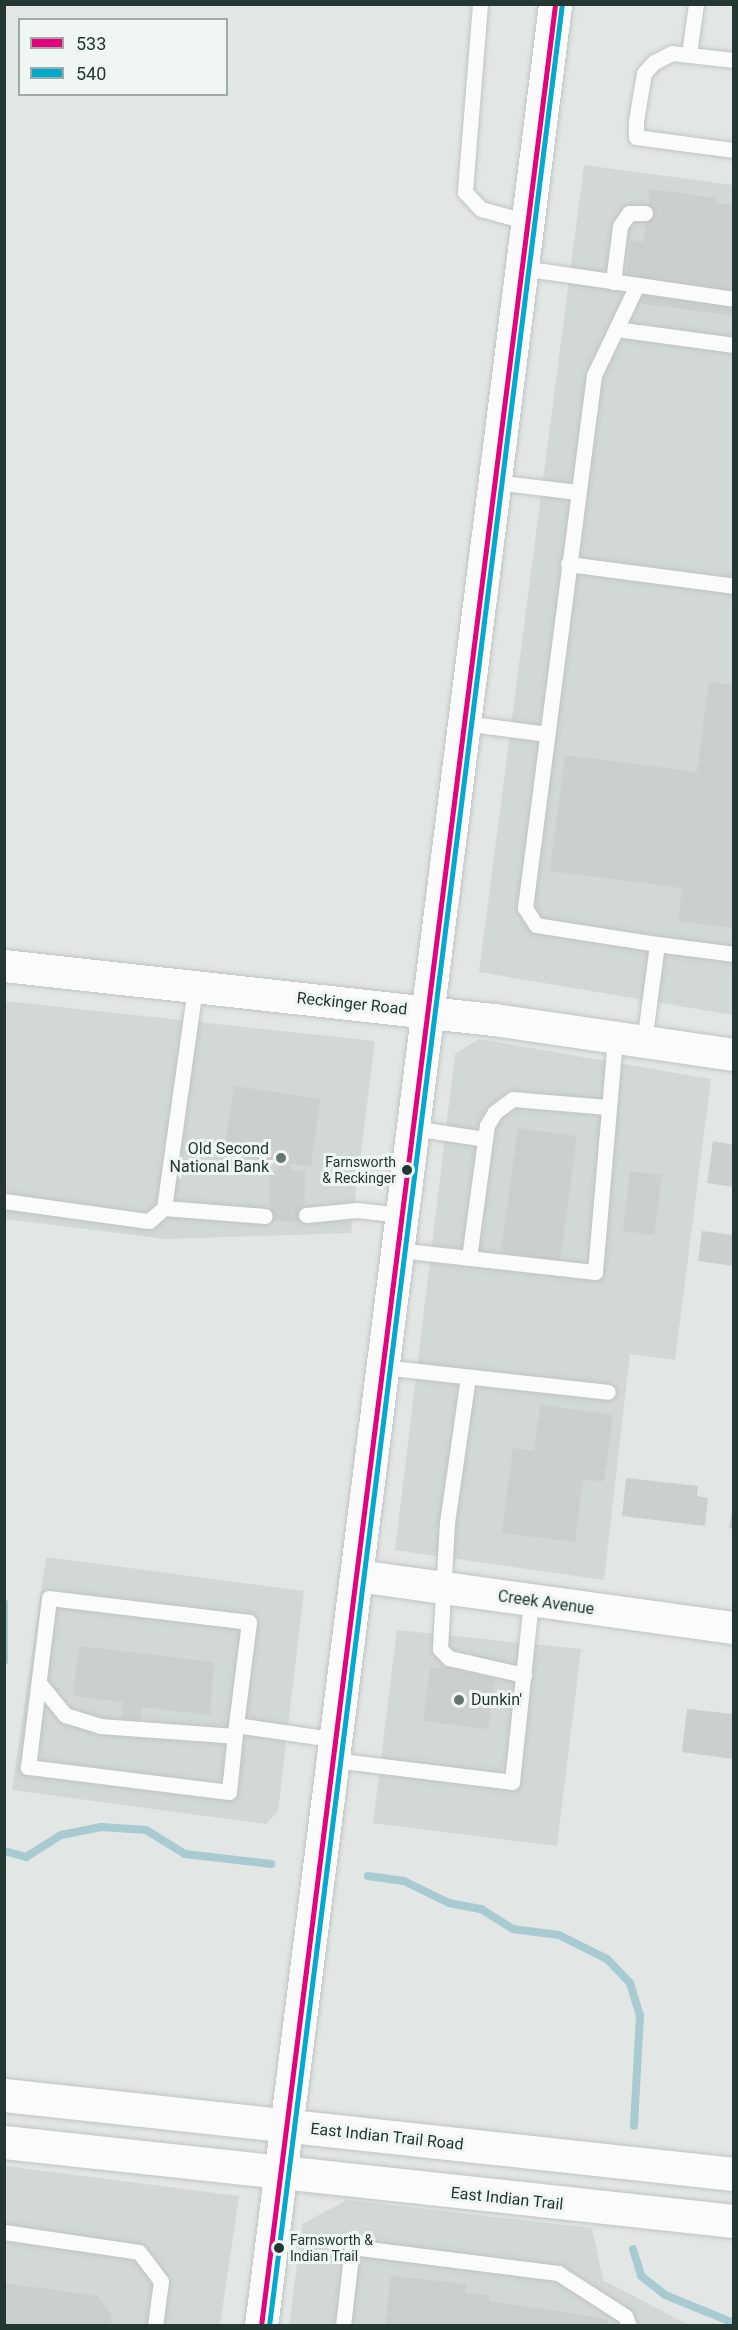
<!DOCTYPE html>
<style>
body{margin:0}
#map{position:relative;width:738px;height:2330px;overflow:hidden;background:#e2e7e5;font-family:Roboto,sans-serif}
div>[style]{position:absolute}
.built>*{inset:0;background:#d1d8d5}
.stream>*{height:8px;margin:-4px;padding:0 4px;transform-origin:4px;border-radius:4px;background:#a8cad1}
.building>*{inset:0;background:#cbd0ce}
.roads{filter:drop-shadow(0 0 2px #bfc4c2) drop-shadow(0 0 2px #bfc4c2)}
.lane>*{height:15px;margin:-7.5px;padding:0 7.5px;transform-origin:7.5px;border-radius:7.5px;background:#fbfbfb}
.street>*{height:32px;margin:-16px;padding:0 16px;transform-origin:16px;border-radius:16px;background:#fbfbfb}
.secondary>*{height:33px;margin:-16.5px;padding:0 16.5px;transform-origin:16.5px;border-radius:16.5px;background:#fbfbfb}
.bus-1>*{height:4.5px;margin:-2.25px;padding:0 2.25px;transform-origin:2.25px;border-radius:2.25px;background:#e5007d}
.bus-2>*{height:4.5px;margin:-2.25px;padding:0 2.25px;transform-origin:2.25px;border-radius:2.25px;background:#00a9ce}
.dots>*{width:16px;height:16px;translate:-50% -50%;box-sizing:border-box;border:3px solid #f0f6f3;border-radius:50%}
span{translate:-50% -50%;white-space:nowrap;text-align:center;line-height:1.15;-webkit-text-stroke:6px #f0f6f3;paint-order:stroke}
.bus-label{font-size:14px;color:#233832}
.right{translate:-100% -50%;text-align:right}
.left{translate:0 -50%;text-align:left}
.street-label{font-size:16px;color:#233832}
.poi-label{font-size:16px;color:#233832}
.frame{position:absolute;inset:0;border:6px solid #233832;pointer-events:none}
.legend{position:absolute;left:18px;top:18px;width:210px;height:78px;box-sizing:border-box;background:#f0f6f3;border:2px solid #9eaaa6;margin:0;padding:8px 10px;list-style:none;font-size:18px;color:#233832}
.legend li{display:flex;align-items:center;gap:12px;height:30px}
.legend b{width:30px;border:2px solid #9eaaa6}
</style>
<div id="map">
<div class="built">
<div style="clip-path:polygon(584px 165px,733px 185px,733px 1015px,479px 972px)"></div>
<div style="clip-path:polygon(5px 1001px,375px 1041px,351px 1233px,166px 1239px,5px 1219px)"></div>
<div style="clip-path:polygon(479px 1039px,711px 1079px,675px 1360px,630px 1354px,604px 1580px,395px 1550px,455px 1054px)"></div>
<div style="clip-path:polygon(46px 1557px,304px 1591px,278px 1811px,266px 1824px,12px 1790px)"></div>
<div style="clip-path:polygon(397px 1630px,581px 1649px,557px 1846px,373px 1823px)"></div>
<div style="clip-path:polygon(5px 2166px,239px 2196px,220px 2325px,5px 2326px)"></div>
<div style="clip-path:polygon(347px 2200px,592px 2228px,603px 2280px,689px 2325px,289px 2326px,302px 2224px)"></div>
</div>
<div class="stream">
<div style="left:4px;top:1603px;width:58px;rotate:90deg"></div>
<div style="left:4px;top:1851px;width:23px;rotate:15deg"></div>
<div style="left:26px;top:1857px;width:41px;rotate:-32.2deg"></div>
<div style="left:61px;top:1835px;width:41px;rotate:-11.3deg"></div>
<div style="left:101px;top:1827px;width:45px;rotate:3.8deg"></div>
<div style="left:146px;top:1830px;width:46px;rotate:31.6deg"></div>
<div style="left:185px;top:1854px;width:87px;rotate:6.6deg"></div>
<div style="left:368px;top:1876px;width:36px;rotate:8deg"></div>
<div style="left:404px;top:1881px;width:50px;rotate:26.1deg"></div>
<div style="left:449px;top:1903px;width:33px;rotate:11deg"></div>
<div style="left:481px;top:1909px;width:38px;rotate:32deg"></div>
<div style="left:513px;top:1929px;width:46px;rotate:7.4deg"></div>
<div style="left:559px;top:1935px;width:54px;rotate:26.6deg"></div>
<div style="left:607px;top:1959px;width:33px;rotate:46deg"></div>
<div style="left:630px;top:1983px;width:34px;rotate:73deg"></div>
<div style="left:640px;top:2015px;width:111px;rotate:93.1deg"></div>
<div style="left:633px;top:2249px;width:28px;rotate:73deg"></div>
<div style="left:641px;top:2276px;width:31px;rotate:38deg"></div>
<div style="left:665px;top:2295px;width:74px;rotate:22.1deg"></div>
</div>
<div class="building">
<div style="clip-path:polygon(650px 189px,716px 198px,716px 203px,734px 205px,734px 316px,623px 301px,631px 240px,643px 242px)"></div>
<div style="clip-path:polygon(709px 682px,734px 685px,734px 928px,678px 921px,682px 888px,550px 871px,565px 755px,697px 772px)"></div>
<div style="clip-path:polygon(234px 1086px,320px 1099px,311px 1166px,291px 1164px,291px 1170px,305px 1171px,304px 1222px,270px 1220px,269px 1172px,277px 1170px,276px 1162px,224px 1154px)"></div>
<div style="clip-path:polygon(518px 1128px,577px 1136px,560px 1261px,501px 1253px)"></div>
<div style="clip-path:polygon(713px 1141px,734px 1145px,734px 1187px,707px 1183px)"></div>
<div style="clip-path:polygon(630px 1171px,662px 1175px,654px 1235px,623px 1231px)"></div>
<div style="clip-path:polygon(702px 1231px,734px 1235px,734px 1266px,698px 1261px)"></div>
<div style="clip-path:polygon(540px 1405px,613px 1415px,604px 1482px,583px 1479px,575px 1542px,502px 1533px,513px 1448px,534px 1451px)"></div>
<div style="clip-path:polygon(626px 1478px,698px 1486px,697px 1496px,708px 1498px,705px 1526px,622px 1516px)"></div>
<div style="clip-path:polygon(732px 1511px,734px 1511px,734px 1529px,729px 1528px)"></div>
<div style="clip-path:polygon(79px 1646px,214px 1662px,210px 1715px,142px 1707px,140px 1723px,121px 1721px,123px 1702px,73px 1696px)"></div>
<div style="clip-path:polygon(447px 1667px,495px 1679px,488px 1729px,423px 1721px,430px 1668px)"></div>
<div style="clip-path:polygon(687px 1709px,734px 1714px,734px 1759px,682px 1752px)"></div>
<div style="clip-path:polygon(391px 2276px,466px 2284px,465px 2293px,490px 2295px,489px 2301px,608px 2319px,607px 2326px,385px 2326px)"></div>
<div style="clip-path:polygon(4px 2283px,98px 2296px,112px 2315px,110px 2326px,4px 2326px)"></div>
</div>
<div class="roads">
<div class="lane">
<div style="left:480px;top:4px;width:189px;rotate:94.6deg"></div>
<div style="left:465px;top:192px;width:23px;rotate:47deg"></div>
<div style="left:481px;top:209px;width:49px;rotate:15.5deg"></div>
<div style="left:689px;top:54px;width:50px;rotate:-82deg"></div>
<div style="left:734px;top:60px;width:62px;rotate:-173.6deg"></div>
<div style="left:672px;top:53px;width:20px;rotate:153deg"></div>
<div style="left:654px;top:62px;width:15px;rotate:132deg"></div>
<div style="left:644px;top:73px;width:49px;rotate:99.5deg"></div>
<div style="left:636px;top:121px;width:16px;rotate:90deg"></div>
<div style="left:636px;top:137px;width:99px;rotate:7.6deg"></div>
<div style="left:522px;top:268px;width:214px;rotate:8.3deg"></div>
<div style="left:613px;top:282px;width:56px;rotate:-82.9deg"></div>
<div style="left:620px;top:226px;width:16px;rotate:-55deg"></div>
<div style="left:629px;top:213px;width:16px"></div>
<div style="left:637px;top:285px;width:100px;rotate:115.5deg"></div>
<div style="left:594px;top:375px;width:537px;rotate:97.38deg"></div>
<div style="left:525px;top:908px;width:20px;rotate:57deg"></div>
<div style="left:536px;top:925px;width:122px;rotate:8.9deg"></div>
<div style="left:616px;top:329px;width:119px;rotate:7.7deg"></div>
<div style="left:495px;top:482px;width:84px;rotate:6.9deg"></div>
<div style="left:568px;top:564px;width:167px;rotate:7.5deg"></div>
<div style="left:464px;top:723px;width:84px;rotate:7.5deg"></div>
<div style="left:644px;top:1042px;width:99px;rotate:-82.4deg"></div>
<div style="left:657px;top:944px;width:78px;rotate:7.4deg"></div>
<div style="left:413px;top:1128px;width:73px;rotate:8.7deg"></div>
<div style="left:4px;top:1201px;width:146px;rotate:7.9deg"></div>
<div style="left:149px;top:1221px;width:20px;rotate:-41deg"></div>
<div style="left:164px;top:1208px;width:223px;rotate:-82deg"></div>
<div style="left:164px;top:1208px;width:101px;rotate:4.5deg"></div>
<div style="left:306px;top:1215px;width:51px;rotate:-5.6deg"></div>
<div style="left:357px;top:1210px;width:45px;rotate:6.3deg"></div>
<div style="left:398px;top:1250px;width:198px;rotate:6.4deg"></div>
<div style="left:595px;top:1272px;width:235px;rotate:-85.1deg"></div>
<div style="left:469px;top:1258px;width:134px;rotate:-82.3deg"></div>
<div style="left:487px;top:1125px;width:15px;rotate:-58deg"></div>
<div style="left:495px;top:1112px;width:22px;rotate:-36deg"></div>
<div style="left:513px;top:1099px;width:96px;rotate:4.8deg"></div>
<div style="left:383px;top:1367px;width:226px;rotate:6.3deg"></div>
<div style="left:468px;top:1377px;width:147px;rotate:98.2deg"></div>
<div style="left:447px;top:1522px;width:127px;rotate:93.2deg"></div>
<div style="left:440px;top:1649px;width:13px;rotate:45deg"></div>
<div style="left:449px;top:1658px;width:77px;rotate:12.8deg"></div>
<div style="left:39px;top:1683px;width:41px;rotate:50.9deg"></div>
<div style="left:65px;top:1715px;width:37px;rotate:17deg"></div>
<div style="left:100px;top:1726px;width:135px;rotate:4.2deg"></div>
<div style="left:236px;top:1725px;width:67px;rotate:96deg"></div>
<div style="left:229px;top:1792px;width:203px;rotate:-172.9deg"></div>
<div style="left:28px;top:1767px;width:170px;rotate:-82.9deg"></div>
<div style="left:49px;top:1598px;width:201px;rotate:6.8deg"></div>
<div style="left:249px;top:1622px;width:104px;rotate:97.2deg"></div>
<div style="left:236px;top:1725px;width:102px;rotate:8.4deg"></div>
<div style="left:334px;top:1760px;width:179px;rotate:7deg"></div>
<div style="left:512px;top:1782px;width:181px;rotate:-84deg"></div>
<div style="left:4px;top:2232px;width:136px;rotate:8.4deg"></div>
<div style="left:139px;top:2252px;width:36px;rotate:53deg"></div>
<div style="left:161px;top:2281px;width:45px;rotate:97.6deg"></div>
<div style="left:343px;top:2326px;width:80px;rotate:-83.5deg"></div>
<div style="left:352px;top:2247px;width:208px;rotate:7.2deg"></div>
<div style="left:558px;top:2273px;width:80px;rotate:32.7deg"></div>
<div style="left:625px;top:2316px;width:11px;rotate:68deg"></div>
</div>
<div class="street">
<div style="left:4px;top:966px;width:493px;rotate:6.3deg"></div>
<div style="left:494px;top:1020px;width:243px;rotate:8.3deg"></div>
<div style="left:358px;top:1576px;width:380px;rotate:7.9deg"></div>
</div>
<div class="secondary">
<div style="left:4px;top:2095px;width:734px;rotate:6.18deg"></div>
<div style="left:4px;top:2142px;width:734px;rotate:6.18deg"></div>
<div style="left:261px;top:2326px;width:2341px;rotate:-82.78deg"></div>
</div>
</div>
<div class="bus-1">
<div style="left:261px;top:2326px;width:2341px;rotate:-82.78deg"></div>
</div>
<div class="bus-2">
<div style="left:269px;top:2326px;width:2339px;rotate:-82.81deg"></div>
</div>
<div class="dots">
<div style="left:281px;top:1158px;background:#667571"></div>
<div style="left:407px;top:1170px;background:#233832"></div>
<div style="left:459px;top:1700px;background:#667571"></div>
<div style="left:279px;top:2248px;background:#233832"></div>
</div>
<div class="bus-label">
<span class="right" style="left:396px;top:1170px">Farnsworth<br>&amp; Reckinger</span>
<span class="left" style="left:290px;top:2248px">Farnsworth &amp;<br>Indian Trail</span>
</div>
<div class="street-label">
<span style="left:352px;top:1004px;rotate:6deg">Reckinger Road</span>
<span style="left:546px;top:1603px;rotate:8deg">Creek Avenue</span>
<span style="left:387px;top:2137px;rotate:6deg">East Indian Trail Road</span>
<span style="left:507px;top:2199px;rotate:6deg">East Indian Trail</span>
</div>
<div class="poi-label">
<span class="right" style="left:269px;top:1158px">Old Second<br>National Bank</span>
<span class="left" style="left:471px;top:1700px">Dunkin'</span>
</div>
<div class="frame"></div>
<ul class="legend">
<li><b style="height:8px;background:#e5007d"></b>533</li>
<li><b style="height:8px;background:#00a9ce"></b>540</li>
</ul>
</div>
